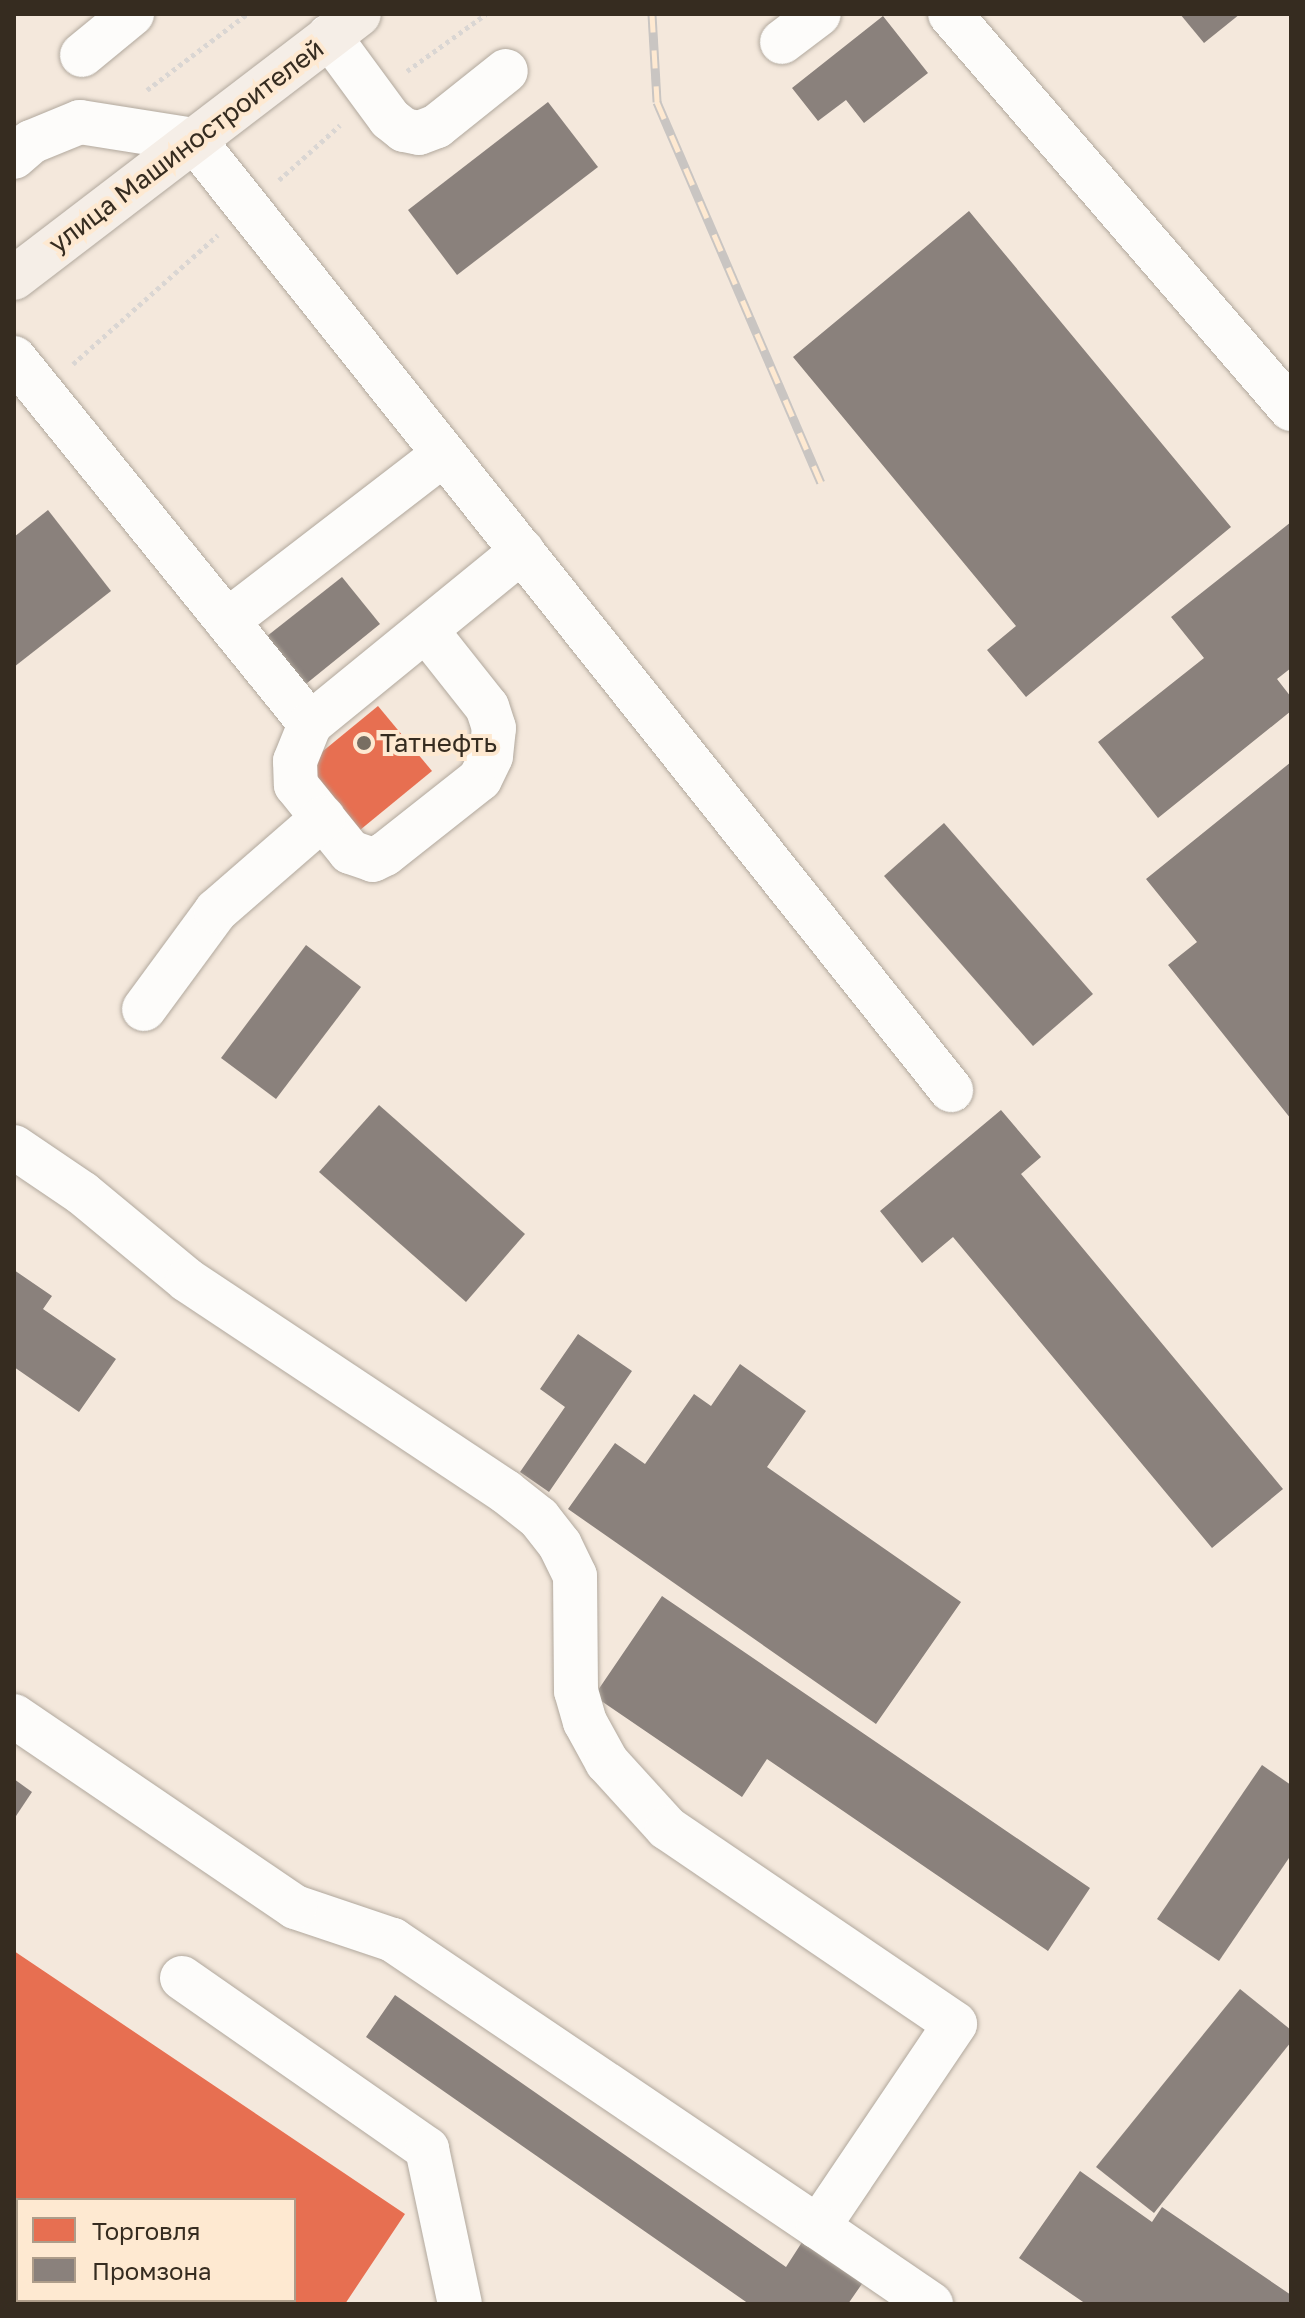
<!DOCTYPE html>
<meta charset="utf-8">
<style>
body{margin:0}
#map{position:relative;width:1305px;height:2318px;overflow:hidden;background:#f4e8dc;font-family:"Golos Text",sans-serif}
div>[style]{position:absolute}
.shops>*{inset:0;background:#e76f51}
.industry>*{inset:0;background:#8a817c}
.path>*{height:5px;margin-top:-2.5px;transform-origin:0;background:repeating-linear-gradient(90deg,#dad6d3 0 4px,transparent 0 8px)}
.roads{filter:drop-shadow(0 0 2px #b1a89d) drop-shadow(0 0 2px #b1a89d)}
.minor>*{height:44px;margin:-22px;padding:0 22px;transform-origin:22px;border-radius:22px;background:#fdfcfa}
.major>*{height:44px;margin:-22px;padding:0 22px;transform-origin:22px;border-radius:22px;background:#f5eee7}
.rail>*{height:9px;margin-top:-4.5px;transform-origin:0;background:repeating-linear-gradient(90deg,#fee9d1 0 18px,#c9c5c2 0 36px);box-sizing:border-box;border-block:2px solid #c9c5c2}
.dots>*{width:22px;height:22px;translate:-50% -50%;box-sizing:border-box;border:4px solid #fee9d1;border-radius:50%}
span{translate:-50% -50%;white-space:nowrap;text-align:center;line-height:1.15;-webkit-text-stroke:8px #fee9d1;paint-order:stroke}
.street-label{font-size:26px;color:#362c20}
.poi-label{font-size:26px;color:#362c20}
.left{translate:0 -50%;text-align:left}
.frame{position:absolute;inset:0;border:16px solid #362c20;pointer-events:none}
.legend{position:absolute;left:16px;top:2198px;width:280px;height:104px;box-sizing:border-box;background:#fee9d1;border:2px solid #ae9d8a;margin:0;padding:10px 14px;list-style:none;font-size:24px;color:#362c20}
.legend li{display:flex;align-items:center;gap:16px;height:40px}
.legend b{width:40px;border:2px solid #ae9d8a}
</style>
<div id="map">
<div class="shops">
<div style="clip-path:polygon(378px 706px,432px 771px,360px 830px,306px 765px)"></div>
<div style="clip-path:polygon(14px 1951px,405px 2214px,345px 2304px,125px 2304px,119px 2300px,294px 2300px,294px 2200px,18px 2200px,18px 2232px,14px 2229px)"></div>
</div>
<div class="industry">
<div style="clip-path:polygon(1180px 14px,1240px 14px,1204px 43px)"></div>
<div style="clip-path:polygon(883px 16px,928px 73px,864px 123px,846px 100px,818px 121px,792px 88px)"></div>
<div style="clip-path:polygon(548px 102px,598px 167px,457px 275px,408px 210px)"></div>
<div style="clip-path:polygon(969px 211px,1231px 527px,1026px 697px,987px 650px,1016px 626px,793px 357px)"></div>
<div style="clip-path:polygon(48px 510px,111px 591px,14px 667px,14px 537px)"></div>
<div style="clip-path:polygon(1291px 522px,1291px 668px,1277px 679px,1291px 697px,1291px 711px,1158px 818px,1098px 742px,1204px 658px,1171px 617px)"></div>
<div style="clip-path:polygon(342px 577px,380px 624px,296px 692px,257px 644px)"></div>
<div style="clip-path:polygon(1291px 762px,1291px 1119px,1168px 965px,1197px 942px,1146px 879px)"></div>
<div style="clip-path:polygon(944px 823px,1093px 994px,1033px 1046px,884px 876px)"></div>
<div style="clip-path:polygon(306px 945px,361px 987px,276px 1099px,221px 1058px)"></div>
<div style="clip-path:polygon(379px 1105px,525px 1234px,466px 1302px,319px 1172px)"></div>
<div style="clip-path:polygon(1001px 1110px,1041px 1157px,1021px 1174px,1283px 1489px,1212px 1548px,953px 1237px,922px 1263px,880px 1211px)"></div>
<div style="clip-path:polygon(14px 1270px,52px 1296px,43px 1309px,116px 1359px,79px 1412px,14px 1367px)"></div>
<div style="clip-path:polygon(578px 1334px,632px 1371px,549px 1492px,520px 1472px,565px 1407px,540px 1389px)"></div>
<div style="clip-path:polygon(740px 1364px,806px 1411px,767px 1467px,961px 1602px,876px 1724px,568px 1509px,615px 1443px,645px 1464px,694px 1394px,711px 1406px)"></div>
<div style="clip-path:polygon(662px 1596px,1090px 1888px,1048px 1951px,767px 1759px,742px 1797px,594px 1696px)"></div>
<div style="clip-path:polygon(1262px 1765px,1291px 1785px,1291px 1855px,1219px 1961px,1157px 1919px)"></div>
<div style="clip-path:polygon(14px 1779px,32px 1792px,14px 1819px)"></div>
<div style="clip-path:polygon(1240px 1989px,1291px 2030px,1291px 2042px,1154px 2213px,1096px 2167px)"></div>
<div style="clip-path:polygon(395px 1995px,786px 2267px,806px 2236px,866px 2278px,848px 2304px,749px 2304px,366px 2037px)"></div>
<div style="clip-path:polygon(1080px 2171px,1152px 2222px,1162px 2207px,1291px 2295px,1291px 2304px,1086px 2304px,1019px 2258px)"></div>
</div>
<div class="path">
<div style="left:407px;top:71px;width:97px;rotate:-35.8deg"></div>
<div style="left:147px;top:90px;width:126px;rotate:-37.2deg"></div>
<div style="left:279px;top:180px;width:82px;rotate:-42deg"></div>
<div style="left:73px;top:364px;width:194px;rotate:-41.7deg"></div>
</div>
<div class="roads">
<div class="minor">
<div style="left:950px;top:14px;width:522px;rotate:49.2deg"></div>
<div style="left:329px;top:36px;width:103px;rotate:53.7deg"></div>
<div style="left:390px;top:119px;width:18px;rotate:38deg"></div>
<div style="left:404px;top:130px;width:15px;rotate:11deg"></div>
<div style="left:419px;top:133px;width:19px;rotate:-21deg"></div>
<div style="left:437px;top:126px;width:88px;rotate:-38.6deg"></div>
<div style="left:782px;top:42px;width:46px;rotate:-37.1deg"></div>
<div style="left:82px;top:55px;width:65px;rotate:-39.4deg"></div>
<div style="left:14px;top:157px;width:23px;rotate:-41deg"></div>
<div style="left:31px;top:142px;width:53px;rotate:-22.2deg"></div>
<div style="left:80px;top:122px;width:115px;rotate:9deg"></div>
<div style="left:194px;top:140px;width:1215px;rotate:51.45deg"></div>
<div style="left:14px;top:358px;width:471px;rotate:51deg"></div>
<div style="left:310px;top:724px;width:274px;rotate:-39.2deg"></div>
<div style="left:227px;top:621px;width:274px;rotate:-37.6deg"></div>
<div style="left:310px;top:724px;width:40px;rotate:112deg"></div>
<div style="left:295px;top:761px;width:24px;rotate:88deg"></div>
<div style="left:296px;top:785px;width:86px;rotate:51.1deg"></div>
<div style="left:350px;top:852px;width:24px;rotate:19deg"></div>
<div style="left:373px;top:860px;width:13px;rotate:-27deg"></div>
<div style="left:385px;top:854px;width:121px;rotate:-38.3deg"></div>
<div style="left:480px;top:779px;width:25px;rotate:-64deg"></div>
<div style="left:491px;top:756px;width:28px;rotate:-84deg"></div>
<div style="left:494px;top:728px;width:22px;rotate:-108deg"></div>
<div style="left:487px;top:707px;width:98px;rotate:-128.4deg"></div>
<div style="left:144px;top:1009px;width:122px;rotate:-53.7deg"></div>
<div style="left:216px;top:911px;width:142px;rotate:-41deg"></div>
<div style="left:14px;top:1147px;width:82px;rotate:34.1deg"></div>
<div style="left:82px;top:1193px;width:136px;rotate:39.6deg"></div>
<div style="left:187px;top:1280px;width:383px;rotate:33.6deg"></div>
<div style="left:506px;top:1492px;width:42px;rotate:38.2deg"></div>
<div style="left:539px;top:1518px;width:34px;rotate:52deg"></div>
<div style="left:560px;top:1545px;width:34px;rotate:64deg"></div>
<div style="left:575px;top:1576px;width:115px;rotate:89.5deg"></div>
<div style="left:576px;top:1691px;width:32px;rotate:74deg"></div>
<div style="left:585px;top:1722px;width:46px;rotate:61.2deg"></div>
<div style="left:607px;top:1762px;width:89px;rotate:47.7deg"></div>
<div style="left:667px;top:1828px;width:348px;rotate:34.2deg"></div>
<div style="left:955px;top:2024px;width:245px;rotate:124deg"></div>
<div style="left:818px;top:2227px;width:513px;rotate:-145.97deg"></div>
<div style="left:393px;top:1940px;width:103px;rotate:-161.4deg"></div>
<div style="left:295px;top:1907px;width:340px;rotate:-145.8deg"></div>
<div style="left:182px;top:1978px;width:299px;rotate:34.9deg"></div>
<div style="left:427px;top:2149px;width:158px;rotate:78deg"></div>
<div style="left:818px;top:2227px;width:137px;rotate:34.3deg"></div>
<div style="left:14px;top:2301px;width:6px;rotate:31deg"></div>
</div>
<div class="major">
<div style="left:14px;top:278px;width:434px;rotate:-37.4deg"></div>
</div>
</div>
<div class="rail">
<div style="left:652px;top:14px;width:88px;rotate:86.7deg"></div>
<div style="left:657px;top:102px;width:414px;rotate:66.7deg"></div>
</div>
<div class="dots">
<div style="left:364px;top:743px;background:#786e62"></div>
</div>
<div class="street-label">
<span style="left:186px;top:146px;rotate:-37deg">улица Машиностроителей</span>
</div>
<div class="poi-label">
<span class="left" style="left:380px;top:743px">Татнефть</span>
</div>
<div class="frame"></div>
<ul class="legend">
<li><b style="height:22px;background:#e76f51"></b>Торговля</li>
<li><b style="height:22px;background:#8a817c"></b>Промзона</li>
</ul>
</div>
